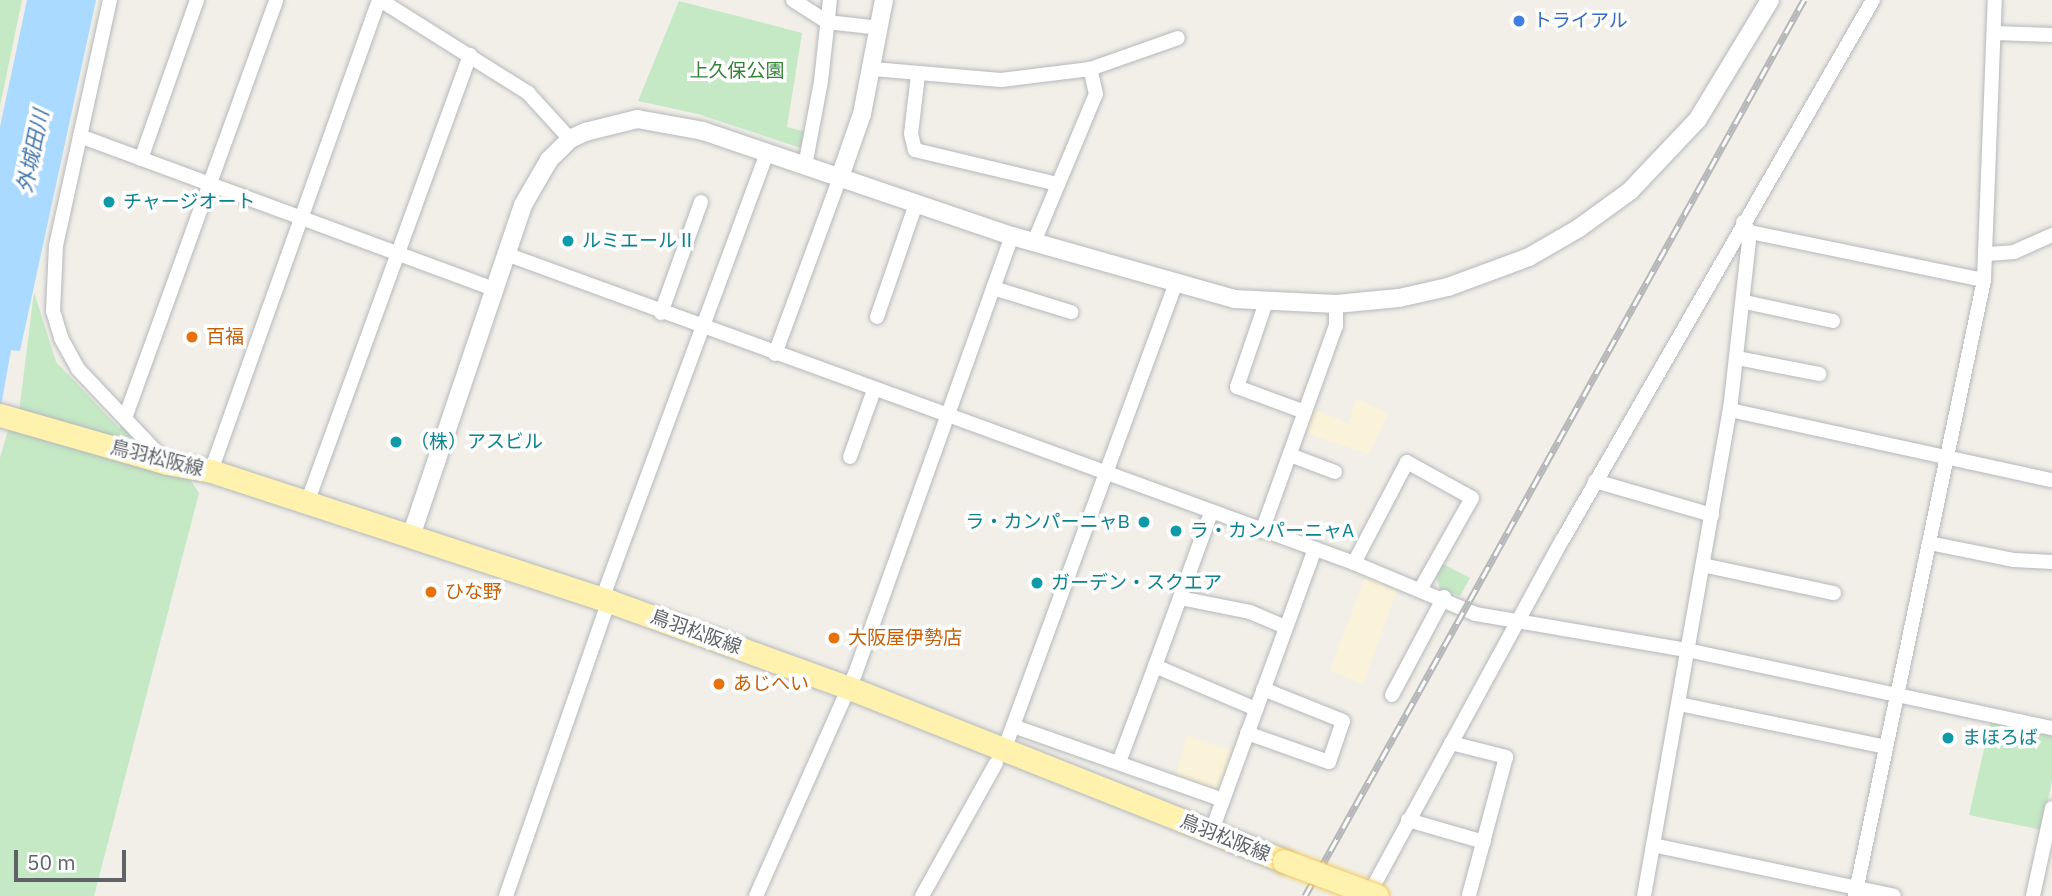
<!DOCTYPE html>
<meta charset="utf-8">
<style>
body{margin:0}
#map{position:relative;width:2052px;height:896px;overflow:hidden;background:#f1efe8;font-family:"IBM Plex Sans","Noto Sans JP",sans-serif}
div>[style]{position:absolute}
.green>*{inset:0;background:#c5e8c5}
.sand>*{inset:0;background:#fbf3d9}
.water>*{inset:0;background:#aadaff}
.roads{filter:drop-shadow(0 0 2px #b5b8bc) drop-shadow(0 0 2px #b5b8bc)}
.minor>*{height:14px;margin:-7px;padding:0 7px;transform-origin:7px;border-radius:7px;background:#fff}
.tertiary>*{height:18px;margin:-9px;padding:0 9px;transform-origin:9px;border-radius:9px;background:#fff}
.primary>*{height:23px;margin:-11.5px;padding:0 11.5px;transform-origin:11.5px;border-radius:11.5px;background:#fff2af}
.rail>*{height:7px;margin-top:-3.5px;transform-origin:0;background:repeating-linear-gradient(90deg,#fff 0 13px,#b6b7b8 0 26px);box-sizing:border-box;border-block:2px solid #b6b7b8}
.bridges{filter:drop-shadow(0 0 2px #f2c960) drop-shadow(0 0 2px #f2c960)}
.primary-bridge>*{height:23px;margin:-11.5px;padding:0 11.5px;transform-origin:11.5px;border-radius:11.5px;background:#fff2af}
.dots>*{width:19px;height:19px;translate:-50% -50%;box-sizing:border-box;border:4px solid #fff;border-radius:50%}
span{translate:-50% -50%;white-space:nowrap;text-align:center;line-height:1.15;-webkit-text-stroke:7px #fff;paint-order:stroke}
.shop-label{font-size:19px;color:#366cbe}
.left{translate:0 -50%;text-align:left}
.park-label{font-size:19px;color:#348238}
.culture-label{font-size:19px;color:#0d838f}
.right{translate:-100% -50%;text-align:right}
.food-label{font-size:19px;color:#c56008}
.street-label{font-size:19px;color:#5f6368}
.water-label{font-size:21px;color:#4174aa;font-style:italic}
.scale{position:absolute;left:14px;top:850px;width:112px;height:32px;box-sizing:border-box;border:4px solid #5f6368;border-top:0;padding-left:9px;font-size:21px;line-height:24px;white-space:nowrap;color:#5f6368;-webkit-text-stroke:5px #fff;paint-order:stroke}
</style>
<div id="map">
<div class="green">
<div style="clip-path:polygon(0 0,22px 0,0 106px)"></div>
<div style="clip-path:polygon(679px 1px,802px 33px,787px 127px,807px 132px,804px 149px,698px 114px,638px 101px)"></div>
<div style="clip-path:polygon(34px 292px,56px 362px,119px 428px,124px 423px,146px 446px,19px 412px)"></div>
<div style="clip-path:polygon(9px 427px,189px 478px,199px 493px,94px 896px,0 896px,0 458px)"></div>
<div style="clip-path:polygon(1443px 564px,1470px 578px,1460px 596px,1440px 589px,1436px 575px)"></div>
<div style="clip-path:polygon(1991px 719px,2052px 733px,2052px 780px,2042px 830px,1969px 815px)"></div>
</div>
<div class="sand">
<div style="clip-path:polygon(1357px 399px,1388px 414px,1369px 454px,1303px 432px,1312px 409px,1348px 423px)"></div>
<div style="clip-path:polygon(1366px 575px,1399px 585px,1363px 684px,1330px 670px)"></div>
<div style="clip-path:polygon(1187px 736px,1233px 751px,1219px 797px,1174px 781px)"></div>
</div>
<div class="water">
<div style="clip-path:polygon(27px 0,96px 0,20px 351px,11px 350px,0 412px,0 127px)"></div>
</div>
<div class="roads">
<div class="minor">
<div style="left:110px;top:0;width:251px;rotate:102.4deg"></div>
<div style="left:56px;top:245px;width:66px;rotate:92.6deg"></div>
<div style="left:53px;top:311px;width:28px;rotate:73deg"></div>
<div style="left:61px;top:338px;width:35px;rotate:61deg"></div>
<div style="left:78px;top:369px;width:125px;rotate:46.6deg"></div>
<div style="left:380px;top:0;width:175px;rotate:32.1deg"></div>
<div style="left:528px;top:93px;width:62px;rotate:47.6deg"></div>
<div style="left:793px;top:0;width:40px;rotate:32.9deg"></div>
<div style="left:827px;top:22px;width:53px;rotate:6.5deg"></div>
<div style="left:1994px;top:33px;width:58px;rotate:2deg"></div>
<div style="left:873px;top:69px;width:128px;rotate:4.9deg"></div>
<div style="left:1001px;top:80px;width:90px;rotate:-7deg"></div>
<div style="left:1090px;top:69px;width:93px;rotate:-19.4deg"></div>
<div style="left:918px;top:75px;width:59px;rotate:96.8deg"></div>
<div style="left:911px;top:134px;width:16px;rotate:76deg"></div>
<div style="left:915px;top:150px;width:147px;rotate:13.4deg"></div>
<div style="left:80px;top:136px;width:441px;rotate:20.3deg"></div>
<div style="left:141px;top:159px;width:169px;rotate:-70.6deg"></div>
<div style="left:805px;top:166px;width:86px;rotate:-79.3deg"></div>
<div style="left:821px;top:81px;width:81px;rotate:-83.7deg"></div>
<div style="left:1750px;top:232px;width:239px;rotate:11.6deg"></div>
<div style="left:1034px;top:242px;width:160px;rotate:-67.3deg"></div>
<div style="left:1096px;top:94px;width:26px;rotate:-103deg"></div>
<div style="left:506px;top:254px;width:903px;rotate:20.02deg"></div>
<div style="left:1354px;top:563px;width:132px;rotate:22.7deg"></div>
<div style="left:1476px;top:614px;width:214px;rotate:9.7deg"></div>
<div style="left:1687px;top:650px;width:373px;rotate:12.1deg"></div>
<div style="left:1987px;top:254px;width:27px;rotate:-4deg"></div>
<div style="left:2014px;top:252px;width:42px;rotate:-24.1deg"></div>
<div style="left:993px;top:288px;width:82px;rotate:17.1deg"></div>
<div style="left:1267px;top:299px;width:93px;rotate:108.8deg"></div>
<div style="left:1237px;top:387px;width:72px;rotate:20.2deg"></div>
<div style="left:1745px;top:302px;width:90px;rotate:12.2deg"></div>
<div style="left:661px;top:313px;width:118px;rotate:-70.2deg"></div>
<div style="left:877px;top:317px;width:120px;rotate:-71deg"></div>
<div style="left:775px;top:354px;width:189px;rotate:-69.8deg"></div>
<div style="left:1737px;top:358px;width:84px;rotate:11deg"></div>
<div style="left:1730px;top:410px;width:330px;rotate:12.3deg"></div>
<div style="left:125px;top:418px;width:444px;rotate:-70.1deg"></div>
<div style="left:1290px;top:455px;width:48px;rotate:20.7deg"></div>
<div style="left:850px;top:457px;width:71px;rotate:-70.3deg"></div>
<div style="left:211px;top:471px;width:500px;rotate:-70.37deg"></div>
<div style="left:1595px;top:481px;width:122px;rotate:16.2deg"></div>
<div style="left:307px;top:503px;width:477px;rotate:-70deg"></div>
<div style="left:1262px;top:531px;width:218px;rotate:-70.2deg"></div>
<div style="left:1336px;top:326px;width:22px;rotate:-90deg"></div>
<div style="left:1929px;top:543px;width:87px;rotate:11.3deg"></div>
<div style="left:2014px;top:560px;width:38px;rotate:3deg"></div>
<div style="left:1354px;top:563px;width:114px;rotate:-62.3deg"></div>
<div style="left:1407px;top:462px;width:74px;rotate:29deg"></div>
<div style="left:1472px;top:498px;width:103px;rotate:119.5deg"></div>
<div style="left:1703px;top:565px;width:134px;rotate:12.1deg"></div>
<div style="left:1180px;top:598px;width:71px;rotate:11.3deg"></div>
<div style="left:1250px;top:612px;width:38px;rotate:23deg"></div>
<div style="left:602px;top:599px;width:475px;rotate:-69.7deg"></div>
<div style="left:1155px;top:666px;width:163px;rotate:-69.9deg"></div>
<div style="left:1392px;top:695px;width:111px;rotate:-62deg"></div>
<div style="left:1679px;top:704px;width:211px;rotate:11.7deg"></div>
<div style="left:1013px;top:726px;width:223px;rotate:19.4deg"></div>
<div style="left:1247px;top:733px;width:87px;rotate:19.5deg"></div>
<div style="left:1329px;top:762px;width:43px;rotate:-71.1deg"></div>
<div style="left:1343px;top:721px;width:86px;rotate:-158.2deg"></div>
<div style="left:1007px;top:742px;width:487px;rotate:-69.8deg"></div>
<div style="left:1451px;top:743px;width:57px;rotate:14.3deg"></div>
<div style="left:1506px;top:757px;width:143px;rotate:105deg"></div>
<div style="left:1119px;top:762px;width:103px;rotate:-69.4deg"></div>
<div style="left:1155px;top:666px;width:110px;rotate:23.1deg"></div>
<div style="left:1408px;top:820px;width:79px;rotate:16.1deg"></div>
<div style="left:1215px;top:822px;width:291px;rotate:-69.9deg"></div>
<div style="left:1653px;top:845px;width:246px;rotate:11.9deg"></div>
<div style="left:506px;top:896px;width:312px;rotate:-70.8deg"></div>
<div style="left:756px;top:896px;width:243px;rotate:-66deg"></div>
<div style="left:855px;top:674px;width:465px;rotate:-70.3deg"></div>
<div style="left:922px;top:896px;width:152px;rotate:-60.9deg"></div>
<div style="left:1368px;top:896px;width:407px;rotate:-61.4deg"></div>
<div style="left:1563px;top:539px;width:622px;rotate:-60.1deg"></div>
<div style="left:1644px;top:896px;width:494px;rotate:-80deg"></div>
<div style="left:1730px;top:410px;width:179px;rotate:-83.6deg"></div>
<div style="left:1750px;top:232px;width:12px;rotate:-125deg"></div>
<div style="left:1855px;top:896px;width:629px;rotate:-78.17deg"></div>
<div style="left:1984px;top:280px;width:280px;rotate:-87.8deg"></div>
<div style="left:2033px;top:896px;width:90px;rotate:-77.8deg"></div>
</div>
<div class="tertiary">
<div style="left:840px;top:177px;width:67px;rotate:-70.8deg"></div>
<div style="left:862px;top:114px;width:116px;rotate:-79.1deg"></div>
<div style="left:412px;top:533px;width:346px;rotate:-71.3deg"></div>
<div style="left:523px;top:205px;width:52px;rotate:-60deg"></div>
<div style="left:549px;top:160px;width:30px;rotate:-45deg"></div>
<div style="left:570px;top:139px;width:17px;rotate:-25deg"></div>
<div style="left:585px;top:132px;width:54px;rotate:-14deg"></div>
<div style="left:637px;top:119px;width:67px;rotate:10.3deg"></div>
<div style="left:703px;top:131px;width:326px;rotate:18.8deg"></div>
<div style="left:1012px;top:236px;width:231px;rotate:15.8deg"></div>
<div style="left:1234px;top:299px;width:102px;rotate:2.8deg"></div>
<div style="left:1336px;top:304px;width:63px;rotate:-5.4deg"></div>
<div style="left:1399px;top:298px;width:50px;rotate:-12.7deg"></div>
<div style="left:1448px;top:287px;width:86px;rotate:-20.3deg"></div>
<div style="left:1529px;top:257px;width:58px;rotate:-30.1deg"></div>
<div style="left:1579px;top:228px;width:63px;rotate:-36deg"></div>
<div style="left:1630px;top:191px;width:99px;rotate:-46.6deg"></div>
<div style="left:1698px;top:119px;width:139px;rotate:-58.8deg"></div>
</div>
<div class="primary">
<div style="left:0;top:415px;width:174px;rotate:16deg"></div>
<div style="left:167px;top:463px;width:45px;rotate:10.3deg"></div>
<div style="left:211px;top:471px;width:419px;rotate:18.1deg"></div>
<div style="left:609px;top:601px;width:253px;rotate:19.9deg"></div>
<div style="left:847px;top:687px;width:470px;rotate:21.7deg"></div>
</div>
</div>
<div class="rail">
<div style="left:1305px;top:896px;width:1026px;rotate:-60.89deg"></div>
</div>
<div class="bridges">
<div class="primary-bridge">
<div style="left:1284px;top:861px;width:99px;rotate:20.6deg"></div>
</div>
</div>
<div class="dots">
<div style="left:1519px;top:21px;background:#3f7fe0"></div>
<div style="left:109px;top:202px;background:#0f9aa8"></div>
<div style="left:568px;top:241px;background:#0f9aa8"></div>
<div style="left:192px;top:337px;background:#e8710a"></div>
<div style="left:396px;top:442px;background:#0f9aa8"></div>
<div style="left:1144px;top:522px;background:#0f9aa8"></div>
<div style="left:1176px;top:531px;background:#0f9aa8"></div>
<div style="left:1037px;top:583px;background:#0f9aa8"></div>
<div style="left:431px;top:592px;background:#e8710a"></div>
<div style="left:834px;top:638px;background:#e8710a"></div>
<div style="left:719px;top:684px;background:#e8710a"></div>
<div style="left:1948px;top:738px;background:#0f9aa8"></div>
</div>
<div class="shop-label">
<span class="left" style="left:1533px;top:21px">トライアル</span>
</div>
<div class="park-label">
<span style="left:737px;top:71px">上久保公園</span>
</div>
<div class="culture-label">
<span class="left" style="left:123px;top:202px">チャージオート</span>
<span class="left" style="left:582px;top:241px">ルミエールⅡ</span>
<span class="left" style="left:410px;top:442px">（株）アスビル</span>
<span class="right" style="left:1130px;top:522px">ラ・カンパーニャB</span>
<span class="left" style="left:1190px;top:531px">ラ・カンパーニャA</span>
<span class="left" style="left:1051px;top:583px">ガーデン・スクエア</span>
<span class="left" style="left:1962px;top:738px">まほろば</span>
</div>
<div class="food-label">
<span class="left" style="left:206px;top:337px">百福</span>
<span class="left" style="left:445px;top:592px">ひな野</span>
<span class="left" style="left:848px;top:638px">大阪屋伊勢店</span>
<span class="left" style="left:733px;top:684px">あじへい</span>
</div>
<div class="street-label">
<span style="left:157px;top:458px;rotate:14deg">鳥羽松阪線</span>
<span style="left:696px;top:632px;rotate:20deg">鳥羽松阪線</span>
<span style="left:1225px;top:838px;rotate:22deg">鳥羽松阪線</span>
</div>
<div class="water-label">
<span style="left:32px;top:151px;rotate:-78deg">外城田川</span>
</div>
<div class="scale">50 m</div>
</div>
